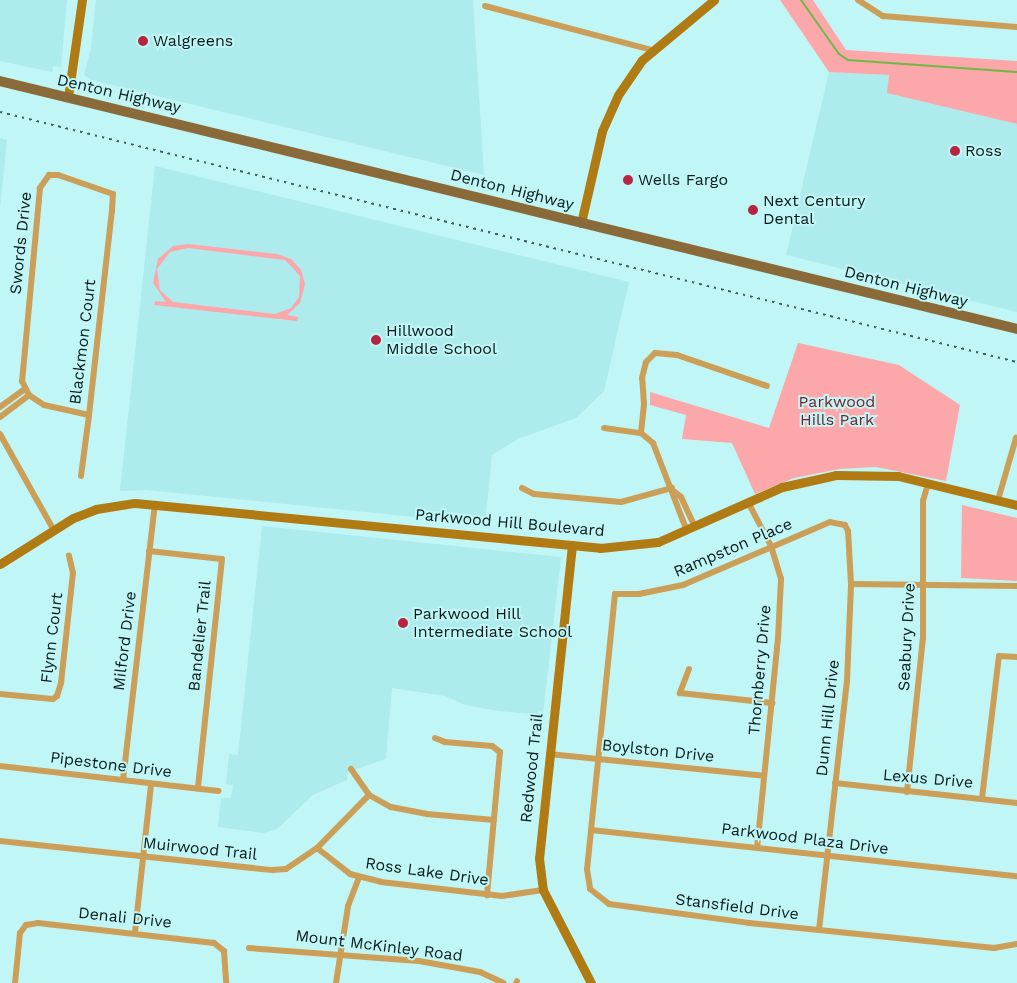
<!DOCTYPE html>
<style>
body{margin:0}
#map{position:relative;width:1017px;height:983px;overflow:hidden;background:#c1f6f6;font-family:"Work Sans",sans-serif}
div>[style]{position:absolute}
.built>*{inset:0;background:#adebec}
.green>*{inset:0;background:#fca7aa}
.stream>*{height:2px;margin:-1px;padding:0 1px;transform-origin:1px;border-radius:1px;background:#6cba47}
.street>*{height:6px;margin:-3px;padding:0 3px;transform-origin:3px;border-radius:3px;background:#cc9f58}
.secondary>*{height:9px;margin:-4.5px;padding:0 4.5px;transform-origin:4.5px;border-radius:4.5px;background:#b17b14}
.primary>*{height:10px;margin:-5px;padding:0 5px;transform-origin:5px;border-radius:5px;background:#896a38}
.rail>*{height:2px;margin-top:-1px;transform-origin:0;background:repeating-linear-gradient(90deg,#3f5d5e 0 2.5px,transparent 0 7.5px)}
.dots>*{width:14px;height:14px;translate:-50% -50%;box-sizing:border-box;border:2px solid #c1f6f6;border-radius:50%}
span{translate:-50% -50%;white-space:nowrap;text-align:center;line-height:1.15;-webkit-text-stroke:4px #c1f6f6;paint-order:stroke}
.poi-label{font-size:16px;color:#05191a}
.left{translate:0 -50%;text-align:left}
.street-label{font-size:16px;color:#05191a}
.park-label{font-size:16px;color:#78212d}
</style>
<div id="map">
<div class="built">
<div style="clip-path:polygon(0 0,67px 0,61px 67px,53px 66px,52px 72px,0 61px)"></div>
<div style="clip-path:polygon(96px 0,473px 0,484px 175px,91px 80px,84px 75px,91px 48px)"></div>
<div style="clip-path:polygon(829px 72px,889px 75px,888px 93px,1017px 124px,1017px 312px,786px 255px)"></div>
<div style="clip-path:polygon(0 138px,7px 140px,0 207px)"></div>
<div style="clip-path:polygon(155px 166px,629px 282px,604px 391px,576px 418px,518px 439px,492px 455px,485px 524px,146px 490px,120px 491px)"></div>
<div style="clip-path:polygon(262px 526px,561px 557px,543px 715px,499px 711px,465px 705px,445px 696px,392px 688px,386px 759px,348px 772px,347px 780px,313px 795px,277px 829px,264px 833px,218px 827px,221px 798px,231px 798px,233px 785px,226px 784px,229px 754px,238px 755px)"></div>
</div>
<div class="green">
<div style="clip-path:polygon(780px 0,813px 0,846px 50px,1017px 61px,1017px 124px,887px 93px,889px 75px,829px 72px)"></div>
<div style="clip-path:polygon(evenodd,188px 244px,277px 254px,291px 259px,301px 270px,305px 284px,300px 303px,287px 315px,298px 317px,297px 321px,154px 305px,155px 301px,166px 302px,153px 283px,158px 259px,173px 246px,188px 244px,188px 248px,285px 260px,300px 276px,299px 297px,291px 308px,275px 314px,173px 302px,160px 290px,157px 269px,170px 252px,188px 248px)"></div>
<div style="clip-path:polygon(798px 343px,899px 365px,960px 405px,946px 481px,876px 467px,839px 469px,794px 478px,755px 494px,732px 443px,682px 439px,686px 415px,650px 405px,650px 392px,769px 428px)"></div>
<div style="clip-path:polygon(962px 505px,1017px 518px,1017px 581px,961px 578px)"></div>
</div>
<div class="stream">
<div style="left:801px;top:0;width:66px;rotate:54.9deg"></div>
<div style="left:839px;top:54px;width:11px;rotate:34deg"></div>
<div style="left:848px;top:60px;width:169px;rotate:4.1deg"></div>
</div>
<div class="street">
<div style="left:858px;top:0;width:30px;rotate:33deg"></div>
<div style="left:883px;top:16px;width:134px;rotate:4.7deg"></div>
<div style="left:485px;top:6px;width:173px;rotate:14.8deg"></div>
<div style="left:0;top:407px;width:31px;rotate:-36deg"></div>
<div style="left:0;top:417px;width:36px;rotate:-37deg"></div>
<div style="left:604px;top:428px;width:37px;rotate:8deg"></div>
<div style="left:641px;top:433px;width:16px;rotate:40deg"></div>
<div style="left:653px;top:443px;width:94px;rotate:68.9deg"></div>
<div style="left:641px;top:433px;width:29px;rotate:-84deg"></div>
<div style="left:644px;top:404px;width:26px;rotate:-94deg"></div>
<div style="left:642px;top:378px;width:16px;rotate:-76deg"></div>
<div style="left:646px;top:362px;width:13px;rotate:-45deg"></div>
<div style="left:655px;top:353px;width:22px;rotate:5deg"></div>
<div style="left:677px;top:355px;width:95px;rotate:19deg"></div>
<div style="left:0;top:434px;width:109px;rotate:60.8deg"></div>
<div style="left:81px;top:476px;width:62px;rotate:-82.5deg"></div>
<div style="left:89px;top:415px;width:205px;rotate:-83.6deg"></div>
<div style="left:112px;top:211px;width:17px;rotate:-87deg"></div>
<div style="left:113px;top:194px;width:58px;rotate:-160.9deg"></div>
<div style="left:58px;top:175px;width:9px;rotate:180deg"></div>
<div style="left:49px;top:175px;width:16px;rotate:125deg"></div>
<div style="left:40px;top:188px;width:194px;rotate:95.3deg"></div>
<div style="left:22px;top:381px;width:16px;rotate:63deg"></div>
<div style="left:29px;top:395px;width:18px;rotate:34deg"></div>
<div style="left:44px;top:405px;width:46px;rotate:12.5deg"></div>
<div style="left:522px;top:488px;width:13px;rotate:27deg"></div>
<div style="left:534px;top:494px;width:87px;rotate:5.3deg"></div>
<div style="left:621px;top:502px;width:53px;rotate:-15.4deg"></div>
<div style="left:675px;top:492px;width:8px;rotate:40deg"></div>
<div style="left:681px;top:497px;width:33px;rotate:65deg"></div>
<div style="left:998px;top:500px;width:65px;rotate:-73.8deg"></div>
<div style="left:748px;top:502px;width:50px;rotate:62.4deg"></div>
<div style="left:771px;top:546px;width:34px;rotate:73deg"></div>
<div style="left:781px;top:579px;width:59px;rotate:92.9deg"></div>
<div style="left:778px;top:638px;width:210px;rotate:95.7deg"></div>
<div style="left:149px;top:551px;width:73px;rotate:6.3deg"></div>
<div style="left:222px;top:559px;width:231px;rotate:96deg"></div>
<div style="left:851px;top:584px;width:166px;rotate:0.7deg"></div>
<div style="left:689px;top:669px;width:26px;rotate:111deg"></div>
<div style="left:680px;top:693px;width:93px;rotate:6.2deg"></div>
<div style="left:0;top:694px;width:53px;rotate:5.4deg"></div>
<div style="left:53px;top:699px;width:5px;rotate:-37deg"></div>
<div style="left:57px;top:696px;width:14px;rotate:-73deg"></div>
<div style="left:61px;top:683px;width:111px;rotate:-83.8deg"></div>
<div style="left:73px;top:573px;width:18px;rotate:-103deg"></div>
<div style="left:435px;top:738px;width:11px;rotate:22deg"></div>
<div style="left:445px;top:742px;width:47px;rotate:4.9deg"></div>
<div style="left:492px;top:746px;width:10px;rotate:37deg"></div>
<div style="left:500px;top:752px;width:144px;rotate:95.2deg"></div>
<div style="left:549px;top:754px;width:216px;rotate:5.8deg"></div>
<div style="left:0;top:766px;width:220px;rotate:6.5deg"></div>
<div style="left:351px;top:769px;width:32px;rotate:55deg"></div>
<div style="left:369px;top:795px;width:25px;rotate:29deg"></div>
<div style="left:391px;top:807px;width:37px;rotate:11deg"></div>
<div style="left:427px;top:814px;width:67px;rotate:5.1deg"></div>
<div style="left:123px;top:780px;width:278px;rotate:-83.4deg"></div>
<div style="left:835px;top:783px;width:183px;rotate:6.3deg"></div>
<div style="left:907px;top:792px;width:156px;rotate:-84.1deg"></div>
<div style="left:923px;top:637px;width:136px;rotate:-90deg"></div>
<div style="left:923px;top:501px;width:18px;rotate:-74deg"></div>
<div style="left:982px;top:798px;width:143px;rotate:-83.2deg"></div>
<div style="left:999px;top:656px;width:18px;rotate:3deg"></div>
<div style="left:591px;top:830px;width:428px;rotate:6.2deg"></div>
<div style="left:0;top:841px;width:274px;rotate:6.1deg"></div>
<div style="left:272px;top:870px;width:14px;rotate:-4deg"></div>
<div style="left:286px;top:869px;width:37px;rotate:-34deg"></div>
<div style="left:317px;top:848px;width:74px;rotate:-45.5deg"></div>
<div style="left:317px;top:848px;width:42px;rotate:38.2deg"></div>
<div style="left:350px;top:874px;width:32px;rotate:14deg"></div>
<div style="left:381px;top:882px;width:122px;rotate:6.6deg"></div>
<div style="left:502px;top:896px;width:41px;rotate:-8.3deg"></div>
<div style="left:819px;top:930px;width:251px;rotate:-83.6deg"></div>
<div style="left:847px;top:681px;width:97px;rotate:-87.6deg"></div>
<div style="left:851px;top:584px;width:53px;rotate:-93.2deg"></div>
<div style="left:848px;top:531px;width:7px;rotate:-117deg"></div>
<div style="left:845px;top:525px;width:15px;rotate:-169deg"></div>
<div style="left:830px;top:522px;width:160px;rotate:156.8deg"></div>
<div style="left:683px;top:585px;width:45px;rotate:168.4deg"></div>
<div style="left:639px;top:594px;width:24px;rotate:180deg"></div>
<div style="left:615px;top:594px;width:276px;rotate:95.8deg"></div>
<div style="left:587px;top:869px;width:20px;rotate:81deg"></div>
<div style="left:590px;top:889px;width:24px;rotate:38deg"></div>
<div style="left:609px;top:904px;width:141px;rotate:7.7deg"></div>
<div style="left:749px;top:923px;width:70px;rotate:5.7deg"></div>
<div style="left:819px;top:930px;width:176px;rotate:5.9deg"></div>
<div style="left:994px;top:948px;width:23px;rotate:-10deg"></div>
<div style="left:135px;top:932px;width:149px;rotate:-83.8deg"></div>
<div style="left:249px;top:948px;width:170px;rotate:4.4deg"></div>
<div style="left:419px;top:961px;width:62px;rotate:10.2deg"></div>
<div style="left:480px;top:972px;width:26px;rotate:25deg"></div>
<div style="left:15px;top:983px;width:50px;rotate:-84.3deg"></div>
<div style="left:20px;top:933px;width:10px;rotate:-53deg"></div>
<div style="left:26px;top:925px;width:12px;rotate:-9deg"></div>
<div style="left:38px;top:923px;width:177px;rotate:6.5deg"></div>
<div style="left:214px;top:943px;width:13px;rotate:39deg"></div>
<div style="left:224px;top:951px;width:32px;rotate:86deg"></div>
<div style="left:336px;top:983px;width:78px;rotate:-81.1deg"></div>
<div style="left:348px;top:906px;width:30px;rotate:-69deg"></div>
<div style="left:516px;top:983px;width:2px;rotate:-63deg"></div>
</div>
<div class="secondary">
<div style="left:68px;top:97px;width:98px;rotate:-81.8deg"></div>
<div style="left:581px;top:223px;width:94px;rotate:-77.1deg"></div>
<div style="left:602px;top:131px;width:39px;rotate:-66deg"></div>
<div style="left:618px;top:95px;width:42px;rotate:-55.6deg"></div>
<div style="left:642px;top:60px;width:94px;rotate:-39.8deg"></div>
<div style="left:572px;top:545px;width:315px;rotate:96deg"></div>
<div style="left:539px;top:858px;width:32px;rotate:83deg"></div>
<div style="left:543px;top:890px;width:105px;rotate:62.7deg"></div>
<div style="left:0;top:564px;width:86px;rotate:-32.2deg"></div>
<div style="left:73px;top:518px;width:25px;rotate:-21deg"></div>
<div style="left:96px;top:509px;width:39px;rotate:-9deg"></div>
<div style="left:135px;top:503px;width:467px;rotate:5.5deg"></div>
<div style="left:600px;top:548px;width:58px;rotate:-5.9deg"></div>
<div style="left:658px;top:542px;width:136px;rotate:-23.9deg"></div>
<div style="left:782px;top:487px;width:55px;rotate:-12.5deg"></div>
<div style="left:836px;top:475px;width:62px;rotate:0.9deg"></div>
<div style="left:898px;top:476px;width:122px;rotate:13.7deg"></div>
</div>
<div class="primary">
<div style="left:0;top:81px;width:1047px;rotate:13.7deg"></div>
</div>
<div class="rail">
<div style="left:0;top:112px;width:1047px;rotate:13.81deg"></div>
</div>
<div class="dots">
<div style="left:143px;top:41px;background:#b6243f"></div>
<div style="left:955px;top:151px;background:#b6243f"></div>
<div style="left:628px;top:180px;background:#b6243f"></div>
<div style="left:753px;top:210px;background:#b6243f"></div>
<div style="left:376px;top:340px;background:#b6243f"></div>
<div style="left:403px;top:623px;background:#b6243f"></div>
</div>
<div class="poi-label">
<span class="left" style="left:153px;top:41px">Walgreens</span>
<span class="left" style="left:965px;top:151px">Ross</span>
<span class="left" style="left:638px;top:180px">Wells Fargo</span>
<span class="left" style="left:763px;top:210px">Next Century<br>Dental</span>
<span class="left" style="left:386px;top:340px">Hillwood<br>Middle School</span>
<span class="left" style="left:413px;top:623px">Parkwood Hill<br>Intermediate School</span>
</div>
<div class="street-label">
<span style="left:119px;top:94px;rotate:13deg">Denton Highway</span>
<span style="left:512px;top:190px;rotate:14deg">Denton Highway</span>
<span style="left:21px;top:243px;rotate:-84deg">Swords Drive</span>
<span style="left:906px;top:287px;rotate:14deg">Denton Highway</span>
<span style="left:83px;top:342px;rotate:-83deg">Blackmon Court</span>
<span style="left:510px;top:523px;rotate:5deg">Parkwood Hill Boulevard</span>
<span style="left:733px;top:548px;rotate:-23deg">Rampston Place</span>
<span style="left:200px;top:636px;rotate:-84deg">Bandelier Trail</span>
<span style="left:907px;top:637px;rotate:-87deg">Seabury Drive</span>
<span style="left:52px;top:638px;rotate:-83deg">Flynn Court</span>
<span style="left:125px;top:641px;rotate:-83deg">Milford Drive</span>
<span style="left:760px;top:670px;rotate:-85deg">Thornberry Drive</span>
<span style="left:828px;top:718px;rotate:-84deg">Dunn Hill Drive</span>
<span style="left:658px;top:751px;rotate:6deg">Boylston Drive</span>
<span style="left:111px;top:765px;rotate:7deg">Pipestone Drive</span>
<span style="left:532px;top:768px;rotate:-84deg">Redwood Trail</span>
<span style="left:928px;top:779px;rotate:5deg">Lexus Drive</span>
<span style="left:805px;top:839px;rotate:7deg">Parkwood Plaza Drive</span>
<span style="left:200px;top:849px;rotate:6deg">Muirwood Trail</span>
<span style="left:427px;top:872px;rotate:8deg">Ross Lake Drive</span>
<span style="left:737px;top:907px;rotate:7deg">Stansfield Drive</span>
<span style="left:125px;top:918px;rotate:6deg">Denali Drive</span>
<span style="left:379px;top:946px;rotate:7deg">Mount McKinley Road</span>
</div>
<div class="park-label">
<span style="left:837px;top:411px">Parkwood<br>Hills Park</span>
</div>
</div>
